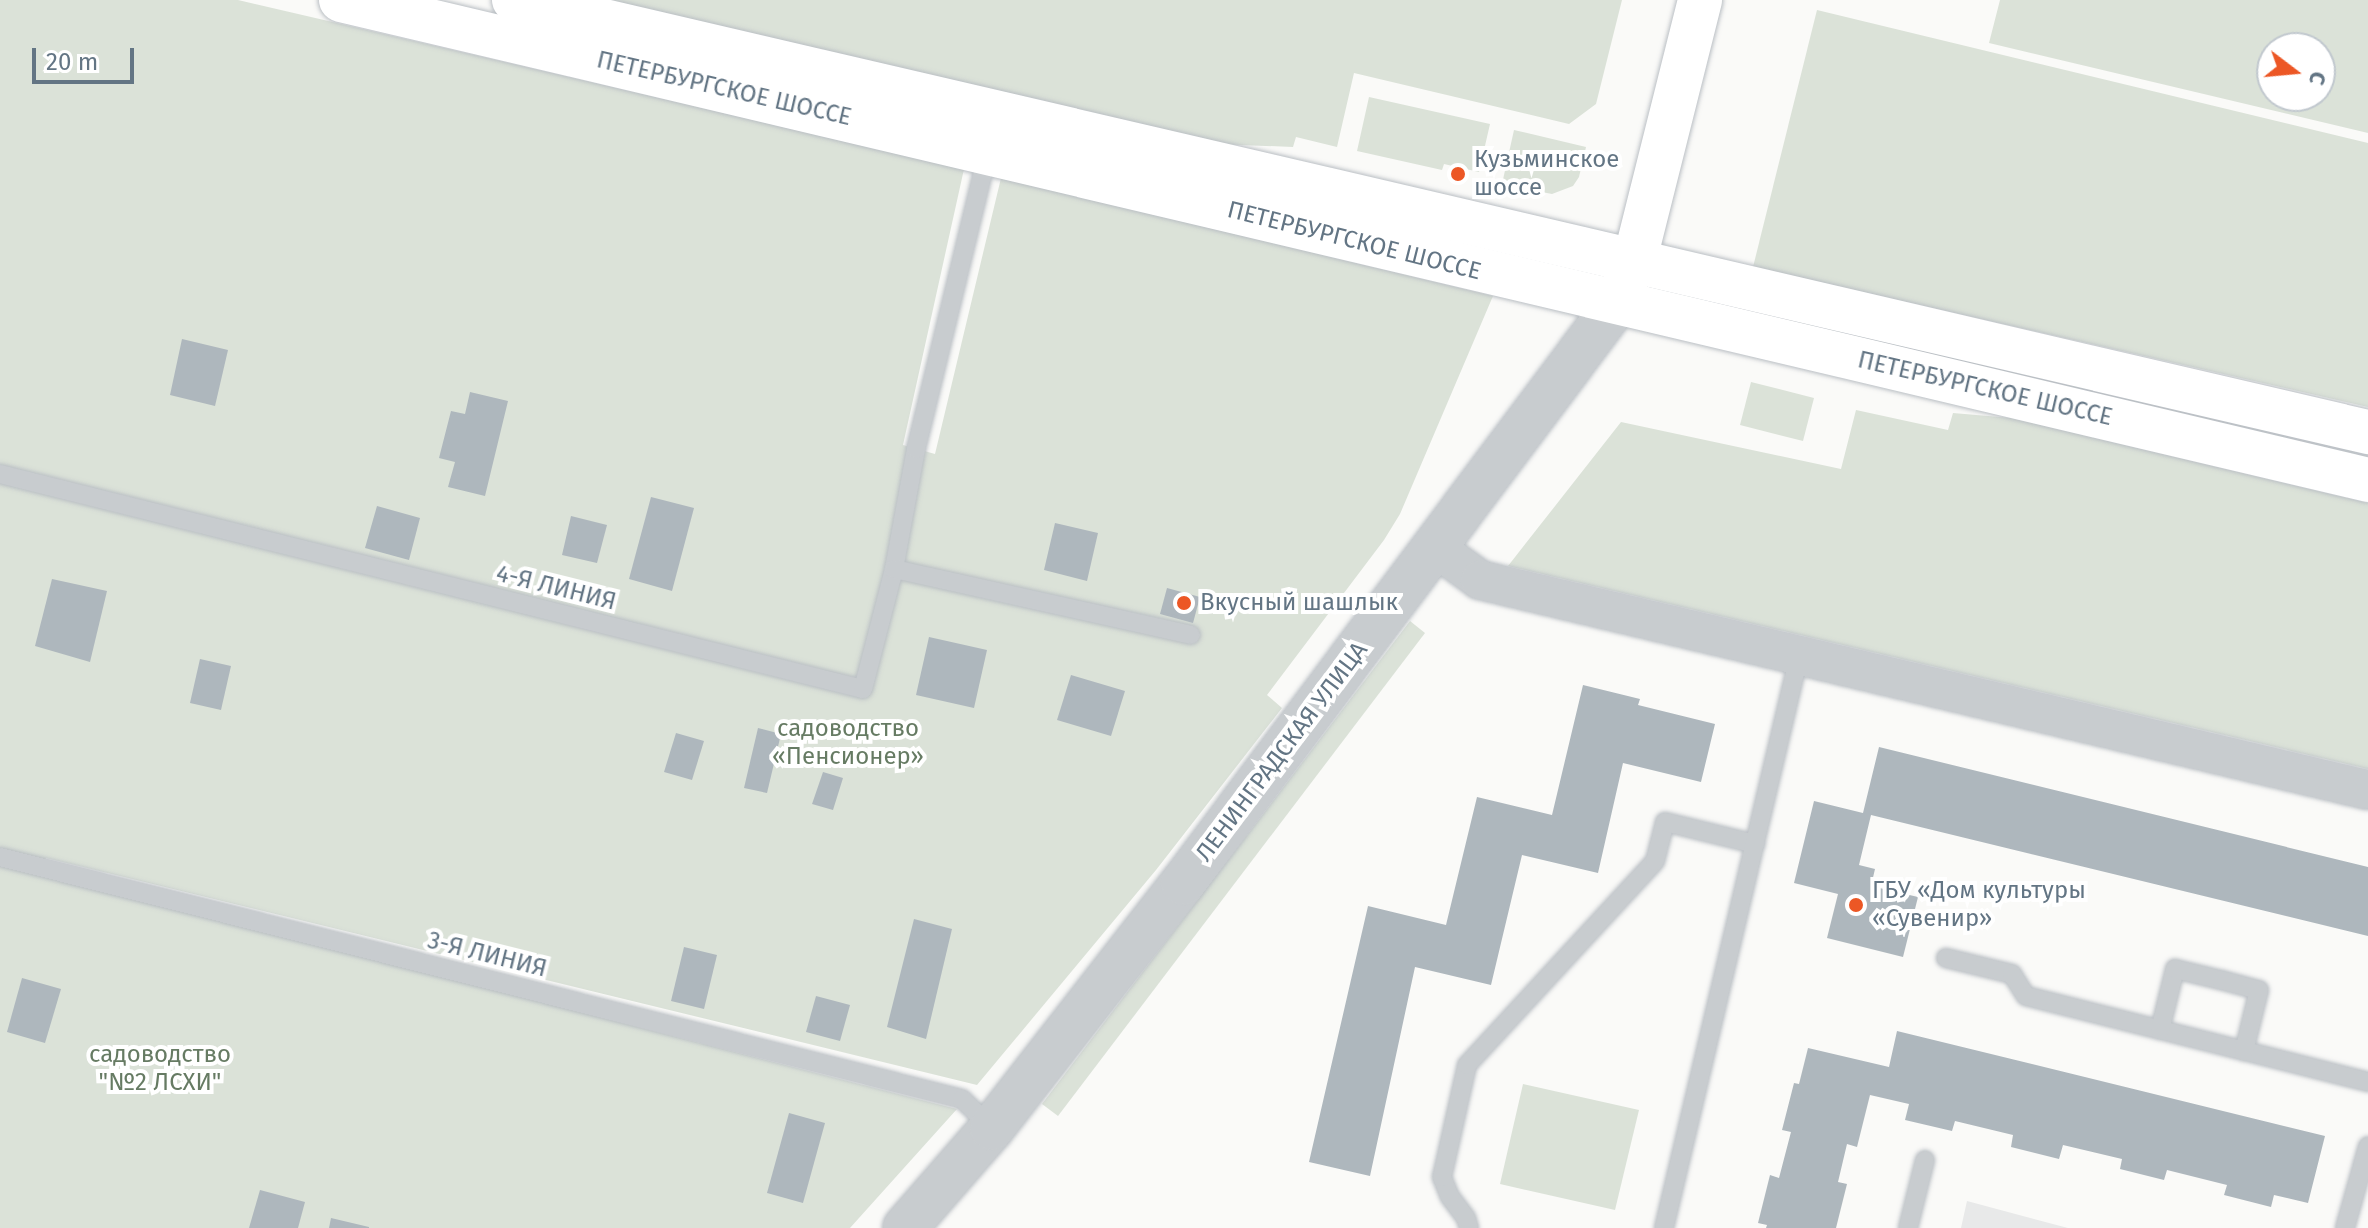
<!DOCTYPE html>
<meta charset="utf-8">
<style>
body{margin:0}
#map{position:relative;width:2368px;height:1228px;overflow:hidden;background:#fafaf8;font-family:"Fira Sans",sans-serif}
div>[style]{position:absolute}
.built>*{inset:0;background:#e8e9e9}
.green>*{inset:0;background:#dbe2d8}
.building>*{inset:0;background:#aeb7bd}
.roads{filter:drop-shadow(0 0 2px #babfc4) drop-shadow(0 0 2px #babfc4)}
.service>*{height:18px;margin:-9px;padding:0 9px;transform-origin:9px;border-radius:9px;background:#c8cccf}
.minor>*{height:38px;margin:-19px;padding:0 19px;transform-origin:19px;border-radius:19px;background:#c8cccf}
.tertiary>*{height:44px;margin:-22px;padding:0 22px;transform-origin:22px;border-radius:22px;background:#c8cccf}
.secondary>*{height:44px;margin:-22px;padding:0 22px;transform-origin:22px;border-radius:22px;background:#fff}
.dots>*{width:22px;height:22px;translate:-50% -50%;box-sizing:border-box;border:4px solid #fff;border-radius:50%}
span{translate:-50% -50%;white-space:nowrap;text-align:center;line-height:1.15;-webkit-text-stroke:8px #fff;paint-order:stroke}
.street-label{font-size:24px;color:#637584}
.poi-label{font-size:24px;color:#637584}
.left{translate:0 -50%;text-align:left}
.park-label{font-size:24px;color:#667b63}
.north{position:absolute;left:2256px;top:32px;width:80px;height:80px;box-sizing:border-box;background:#fff;border:2px solid #c1c8ce;border-radius:50%;rotate:106deg;font-size:22px;font-weight:700;line-height:32px;text-align:center;color:#637584}
.north::after{content:'';display:block;margin:auto;width:28px;height:36px;background:#ec5725;clip-path:polygon(50% 0,100% 100%,50% 72%,0 100%)}
.scale{position:absolute;left:32px;top:48px;width:102px;height:36px;box-sizing:border-box;border:4px solid #637584;border-top:0;padding-left:10px;font-size:24px;line-height:28px;white-space:nowrap;color:#637584;-webkit-text-stroke:6px #fff;paint-order:stroke}
</style>
<div id="map">
<div class="built">
<div style="clip-path:polygon(1967px 1201px,2068px 1228px,1961px 1228px)"></div>
</div>
<div class="green">
<div style="clip-path:polygon(0 0,238px 0,964px 169px,903px 445px,935px 454px,1001px 178px,1493px 296px,1400px 514px,1384px 540px,1267px 695px,1282px 708px,1156px 870px,977px 1085px,46px 858px,42px 874px,957px 1109px,850px 1228px,0 1228px)"></div>
<div style="clip-path:polygon(599px 0,1622px 0,1596px 104px,1569px 124px,1354px 73px,1337px 147px,1296px 137px,1293px 147px,1215px 144px)"></div>
<div style="clip-path:polygon(evenodd,2000px 0,2368px 0,2368px 133px,1989px 43px,2000px 0,2272px 48px,2320px 48px,2320px 96px,2272px 96px,2272px 48px)"></div>
<div style="clip-path:polygon(1817px 10px,2368px 143px,2368px 407px,1753px 267px)"></div>
<div style="clip-path:polygon(1369px 97px,1490px 124px,1479px 172px,1444px 164px,1442px 170px,1357px 151px)"></div>
<div style="clip-path:polygon(1514px 130px,1586px 147px,1579px 177px,1573px 186px,1552px 194px,1502px 184px)"></div>
<div style="clip-path:polygon(1751px 382px,1814px 398px,1803px 441px,1740px 425px)"></div>
<div style="clip-path:polygon(1856px 410px,1948px 430px,1953px 413px,2011px 418px,2368px 503px,2368px 769px,1508px 566px,1621px 422px,1841px 469px)"></div>
<div style="clip-path:polygon(1410px 621px,1425px 633px,1058px 1116px,1042px 1104px)"></div>
<div style="clip-path:polygon(1523px 1084px,1639px 1110px,1615px 1210px,1500px 1184px)"></div>
</div>
<div class="building">
<div style="clip-path:polygon(182px 339px,228px 350px,215px 406px,170px 395px)"></div>
<div style="clip-path:polygon(470px 392px,508px 401px,485px 496px,448px 487px,455px 462px,439px 458px,451px 411px,465px 414px)"></div>
<div style="clip-path:polygon(651px 497px,694px 508px,672px 591px,629px 579px)"></div>
<div style="clip-path:polygon(377px 506px,420px 518px,409px 560px,365px 548px)"></div>
<div style="clip-path:polygon(571px 516px,607px 525px,597px 563px,562px 555px)"></div>
<div style="clip-path:polygon(1055px 523px,1098px 533px,1087px 581px,1044px 570px)"></div>
<div style="clip-path:polygon(52px 579px,107px 591px,90px 662px,35px 646px)"></div>
<div style="clip-path:polygon(1167px 588px,1200px 597px,1193px 623px,1160px 614px)"></div>
<div style="clip-path:polygon(929px 637px,987px 650px,974px 708px,916px 695px)"></div>
<div style="clip-path:polygon(200px 659px,231px 666px,221px 710px,190px 703px)"></div>
<div style="clip-path:polygon(1071px 675px,1125px 691px,1111px 736px,1057px 720px)"></div>
<div style="clip-path:polygon(1583px 685px,1640px 699px,1638px 705px,1715px 724px,1701px 782px,1623px 763px,1598px 873px,1522px 855px,1491px 985px,1415px 967px,1370px 1176px,1309px 1162px,1368px 906px,1446px 925px,1477px 797px,1552px 815px)"></div>
<div style="clip-path:polygon(758px 728px,781px 734px,767px 793px,744px 788px)"></div>
<div style="clip-path:polygon(676px 733px,704px 741px,692px 780px,664px 772px)"></div>
<div style="clip-path:polygon(1879px 747px,2368px 867px,2368px 936px,1871px 815px,1859px 865px,1875px 869px,1871px 886px,1918px 897px,1903px 957px,1827px 938px,1838px 894px,1794px 883px,1814px 801px,1863px 813px)"></div>
<div style="clip-path:polygon(823px 772px,843px 778px,833px 810px,812px 804px)"></div>
<div style="clip-path:polygon(914px 919px,952px 929px,926px 1039px,887px 1027px)"></div>
<div style="clip-path:polygon(684px 947px,717px 955px,704px 1009px,671px 1001px)"></div>
<div style="clip-path:polygon(22px 978px,61px 989px,45px 1043px,7px 1032px)"></div>
<div style="clip-path:polygon(816px 996px,850px 1005px,840px 1041px,806px 1032px)"></div>
<div style="clip-path:polygon(1897px 1031px,2325px 1136px,2308px 1203px,2274px 1195px,2271px 1207px,2224px 1195px,2227px 1185px,2167px 1170px,2164px 1180px,2120px 1169px,2122px 1159px,2063px 1145px,2059px 1159px,2011px 1147px,2013px 1135px,1955px 1121px,1952px 1131px,1905px 1120px,1909px 1104px,1870px 1095px,1857px 1147px,1847px 1144px,1838px 1182px,1847px 1184px,1836px 1228px,1766px 1228px,1767px 1225px,1758px 1223px,1770px 1175px,1779px 1178px,1791px 1132px,1782px 1130px,1794px 1083px,1799px 1084px,1808px 1048px,1889px 1067px)"></div>
<div style="clip-path:polygon(789px 1113px,825px 1123px,803px 1203px,767px 1193px)"></div>
<div style="clip-path:polygon(260px 1190px,305px 1202px,298px 1228px,249px 1228px)"></div>
<div style="clip-path:polygon(331px 1218px,369px 1227px,369px 1228px,329px 1228px)"></div>
</div>
<div class="roads">
<div class="service">
<div style="left:0;top:474px;width:889px;rotate:13.99deg"></div>
<div style="left:863px;top:689px;width:124px;rotate:-75.5deg"></div>
<div style="left:894px;top:569px;width:122px;rotate:-79.6deg"></div>
<div style="left:916px;top:449px;width:306px;rotate:-76.4deg"></div>
<div style="left:894px;top:569px;width:304px;rotate:12.5deg"></div>
<div style="left:0;top:857px;width:992px;rotate:14.12deg"></div>
<div style="left:962px;top:1099px;width:42px;rotate:44deg"></div>
<div style="left:1946px;top:958px;width:68px;rotate:13.6deg"></div>
<div style="left:2012px;top:974px;width:26px;rotate:58deg"></div>
<div style="left:2026px;top:996px;width:353px;rotate:14.1deg"></div>
<div style="left:2160px;top:1030px;width:63px;rotate:-76.2deg"></div>
<div style="left:2175px;top:969px;width:47px;rotate:13.4deg"></div>
<div style="left:2221px;top:980px;width:39px;rotate:15deg"></div>
<div style="left:2259px;top:990px;width:63px;rotate:103.8deg"></div>
<div style="left:1469px;top:1228px;width:10px;rotate:-107deg"></div>
<div style="left:1466px;top:1218px;width:26px;rotate:-127deg"></div>
<div style="left:1450px;top:1197px;width:22px;rotate:-112deg"></div>
<div style="left:1442px;top:1177px;width:115px;rotate:-77.4deg"></div>
<div style="left:1467px;top:1065px;width:277px;rotate:-47.3deg"></div>
<div style="left:1655px;top:861px;width:40px;rotate:-75.6deg"></div>
<div style="left:1665px;top:822px;width:93px;rotate:13.7deg"></div>
<div style="left:1664px;top:1228px;width:588px;rotate:-76.72deg"></div>
<div style="left:1908px;top:1228px;width:70px;rotate:-76deg"></div>
<div style="left:2345px;top:1228px;width:85px;rotate:-74.3deg"></div>
</div>
<div class="minor">
<div style="left:1436px;top:548px;width:54px;rotate:36deg"></div>
<div style="left:1480px;top:580px;width:912px;rotate:13.31deg"></div>
</div>
<div class="tertiary">
<div style="left:905px;top:1228px;width:133px;rotate:-49deg"></div>
<div style="left:992px;top:1128px;width:311px;rotate:-52.1deg"></div>
<div style="left:1183px;top:883px;width:724px;rotate:-53.19deg"></div>
</div>
<div class="secondary">
<div style="left:341px;top:0;width:2083px;rotate:13.32deg"></div>
<div style="left:514px;top:0;width:1904px;rotate:13.12deg"></div>
<div style="left:1623px;top:287px;width:30px;rotate:-67deg"></div>
<div style="left:1635px;top:259px;width:267px;rotate:-75.9deg"></div>
</div>
</div>
<div class="dots">
<div style="left:1458px;top:174px;background:#ec5725"></div>
<div style="left:1184px;top:603px;background:#ec5725"></div>
<div style="left:1856px;top:905px;background:#ec5725"></div>
</div>
<div class="street-label">
<span style="left:724px;top:89px;rotate:13deg">ПЕТЕРБУРГСКОЕ ШОССЕ</span>
<span style="left:1354px;top:241px;rotate:14deg">ПЕТЕРБУРГСКОЕ ШОССЕ</span>
<span style="left:1985px;top:389px;rotate:13deg">ПЕТЕРБУРГСКОЕ ШОССЕ</span>
<span style="left:556px;top:588px;rotate:14deg">4-Я ЛИНИЯ</span>
<span style="left:1282px;top:752px;rotate:-53deg">ЛЕНИНГРАДСКАЯ УЛИЦА</span>
<span style="left:487px;top:955px;rotate:14deg">3-Я ЛИНИЯ</span>
</div>
<div class="poi-label">
<span class="left" style="left:1474px;top:174px">Кузьминское<br>шоссе</span>
<span class="left" style="left:1200px;top:603px">Вкусный шашлык</span>
<span class="left" style="left:1872px;top:905px">ГБУ «Дом культуры<br>«Сувенир»</span>
</div>
<div class="park-label">
<span style="left:848px;top:743px">садоводство<br>«Пенсионер»</span>
<span style="left:160px;top:1069px">садоводство<br>"№2 ЛСХИ"</span>
</div>
<div class="north">С</div>
<div class="scale">20 m</div>
</div>
